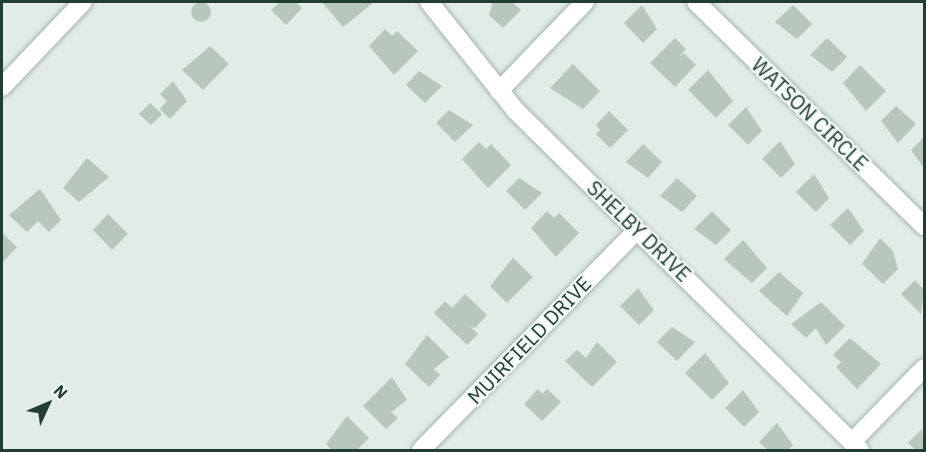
<!DOCTYPE html>
<style>
body{margin:0}
#map{position:relative;width:926px;height:452px;overflow:hidden;background:#e1ece6;font-family:"IBM Plex Sans",sans-serif}
div>[style]{position:absolute}
.building>*{inset:0;background:#b7c7be}
.round{border-radius:50%}
.roads{filter:drop-shadow(0 0 2px #a4b4ac) drop-shadow(0 0 2px #a4b4ac)}
.minor>*{height:18px;margin:-9px;padding:0 9px;transform-origin:9px;border-radius:9px;background:#fff}
span{translate:-50% -50%;white-space:nowrap;text-align:center;line-height:1.15;-webkit-text-stroke:4.5px #f2f9f4;paint-order:stroke}
.street-label{font-size:20px;color:#213e32}
.frame{position:absolute;inset:0;border:3px solid #213e32;pointer-events:none}
.north{position:absolute;left:18px;top:374px;width:60px;height:60px;-webkit-text-stroke:4px #f2f9f4;paint-order:stroke;rotate:46deg;font-size:16px;font-weight:700;line-height:24px;text-align:center;color:#213e32}
.north::after{content:'';display:block;margin:auto;width:21px;height:27px;background:#213e32;clip-path:polygon(50% 0,100% 100%,50% 72%,0 100%)}
</style>
<div id="map">
<div class="building">
<div class="round" style="left:191px;top:2px;width:20px;height:20px"></div>
<div style="clip-path:polygon(280px 2px,296px 2px,302px 8px,286px 25px,271px 10px)"></div>
<div style="clip-path:polygon(322px 2px,372px 2px,373px 3px,343px 27px)"></div>
<div style="clip-path:polygon(493px 2px,512px 2px,521px 10px,503px 28px,489px 15px)"></div>
<div style="clip-path:polygon(642px 5px,657px 29px,643px 43px,624px 23px)"></div>
<div style="clip-path:polygon(793px 5px,812px 24px,797px 39px,775px 22px)"></div>
<div style="clip-path:polygon(385px 29px,392px 36px,397px 31px,418px 51px,394px 75px,369px 46px)"></div>
<div style="clip-path:polygon(675px 38px,686px 49px,679px 57px,684px 53px,696px 65px,675px 87px,650px 63px)"></div>
<div style="clip-path:polygon(827px 38px,847px 57px,832px 72px,810px 55px)"></div>
<div style="clip-path:polygon(210px 46px,229px 64px,203px 90px,182px 70px)"></div>
<div style="clip-path:polygon(573px 64px,600px 91px,583px 109px,550px 88px)"></div>
<div style="clip-path:polygon(860px 65px,886px 91px,866px 111px,843px 83px)"></div>
<div style="clip-path:polygon(708px 70px,733px 101px,716px 118px,688px 90px)"></div>
<div style="clip-path:polygon(419px 71px,442px 86px,425px 103px,406px 85px)"></div>
<div style="clip-path:polygon(173px 81px,187px 101px,170px 119px,160px 109px,167px 101px,160px 94px)"></div>
<div style="clip-path:polygon(150px 103px,162px 114px,151px 125px,139px 114px)"></div>
<div style="clip-path:polygon(896px 106px,916px 124px,898px 143px,881px 121px)"></div>
<div style="clip-path:polygon(746px 107px,762px 131px,748px 145px,728px 125px)"></div>
<div style="clip-path:polygon(449px 110px,473px 125px,455px 142px,436px 123px)"></div>
<div style="clip-path:polygon(609px 111px,628px 130px,610px 148px,596px 134px,600px 130px,596px 125px)"></div>
<div style="clip-path:polygon(924px 137px,924px 168px,911px 150px)"></div>
<div style="clip-path:polygon(780px 141px,795px 164px,781px 178px,762px 159px)"></div>
<div style="clip-path:polygon(479px 142px,486px 149px,491px 144px,511px 165px,488px 188px,462px 159px)"></div>
<div style="clip-path:polygon(643px 144px,662px 162px,648px 178px,626px 162px)"></div>
<div style="clip-path:polygon(87px 158px,109px 177px,79px 202px,63px 188px)"></div>
<div style="clip-path:polygon(814px 174px,829px 198px,816px 212px,796px 192px)"></div>
<div style="clip-path:polygon(519px 178px,542px 193px,525px 210px,506px 191px)"></div>
<div style="clip-path:polygon(677px 178px,697px 196px,682px 212px,660px 196px)"></div>
<div style="clip-path:polygon(40px 189px,61px 220px,49px 232px,38px 221px,27px 232px,9px 215px)"></div>
<div style="clip-path:polygon(848px 208px,864px 231px,850px 245px,830px 225px)"></div>
<div style="clip-path:polygon(547px 211px,554px 218px,559px 213px,579px 233px,556px 257px,531px 228px)"></div>
<div style="clip-path:polygon(712px 211px,731px 230px,716px 245px,694px 229px)"></div>
<div style="clip-path:polygon(108px 214px,128px 234px,112px 250px,93px 230px)"></div>
<div style="clip-path:polygon(2px 233px,17px 247px,2px 263px)"></div>
<div style="clip-path:polygon(880px 238px,893px 251px,898px 269px,883px 284px,862px 264px)"></div>
<div style="clip-path:polygon(743px 240px,767px 268px,752px 283px,724px 259px)"></div>
<div style="clip-path:polygon(513px 258px,533px 277px,507px 303px,490px 286px)"></div>
<div style="clip-path:polygon(779px 272px,803px 293px,787px 316px,759px 291px)"></div>
<div style="clip-path:polygon(915px 280px,924px 290px,921px 314px,901px 294px)"></div>
<div style="clip-path:polygon(638px 288px,654px 310px,639px 325px,620px 306px)"></div>
<div style="clip-path:polygon(465px 294px,487px 315px,475px 328px,470px 326px,478px 334px,467px 345px,434px 313px,445px 301px,452px 308px)"></div>
<div style="clip-path:polygon(821px 302px,845px 326px,826px 345px,816px 328px,806px 338px,791px 324px)"></div>
<div style="clip-path:polygon(672px 327px,695px 342px,677px 361px,657px 342px)"></div>
<div style="clip-path:polygon(427px 335px,449px 357px,434px 369px,440px 375px,429px 387px,405px 364px)"></div>
<div style="clip-path:polygon(850px 338px,881px 364px,857px 389px,836px 367px,841px 362px,833px 355px)"></div>
<div style="clip-path:polygon(597px 342px,617px 362px,592px 387px,565px 361px,577px 350px,586px 358px)"></div>
<div style="clip-path:polygon(705px 353px,729px 383px,712px 400px,685px 373px)"></div>
<div style="clip-path:polygon(392px 377px,407px 400px,391px 412px,398px 418px,386px 429px,363px 406px)"></div>
<div style="clip-path:polygon(538px 389px,542px 394px,547px 389px,561px 402px,542px 421px,524px 404px)"></div>
<div style="clip-path:polygon(743px 390px,759px 412px,744px 427px,725px 408px)"></div>
<div style="clip-path:polygon(347px 416px,369px 438px,357px 450px,332px 450px,326px 444px)"></div>
<div style="clip-path:polygon(777px 423px,793px 445px,788px 450px,768px 450px,759px 442px)"></div>
<div style="clip-path:polygon(922px 429px,924px 450px,916px 450px,908px 443px)"></div>
</div>
<div class="roads">
<div class="minor">
<div style="left:429px;top:2px;width:139px;rotate:51.4deg"></div>
<div style="left:516px;top:111px;width:483px;rotate:44.6deg"></div>
<div style="left:696px;top:2px;width:320px;rotate:44.5deg"></div>
<div style="left:2px;top:87px;width:117px;rotate:-46.4deg"></div>
<div style="left:499px;top:91px;width:124px;rotate:-46deg"></div>
<div style="left:852px;top:442px;width:103px;rotate:-45.8deg"></div>
<div style="left:421px;top:450px;width:308px;rotate:-45.5deg"></div>
</div>
</div>
<div class="street-label">
<span style="left:810px;top:114px;rotate:44deg">WATSON CIRCLE</span>
<span style="left:639px;top:231px;rotate:44deg">SHELBY DRIVE</span>
<span style="left:529px;top:340px;rotate:-46deg">MUIRFIELD DRIVE</span>
</div>
<div class="frame"></div>
<div class="north">N</div>
</div>
